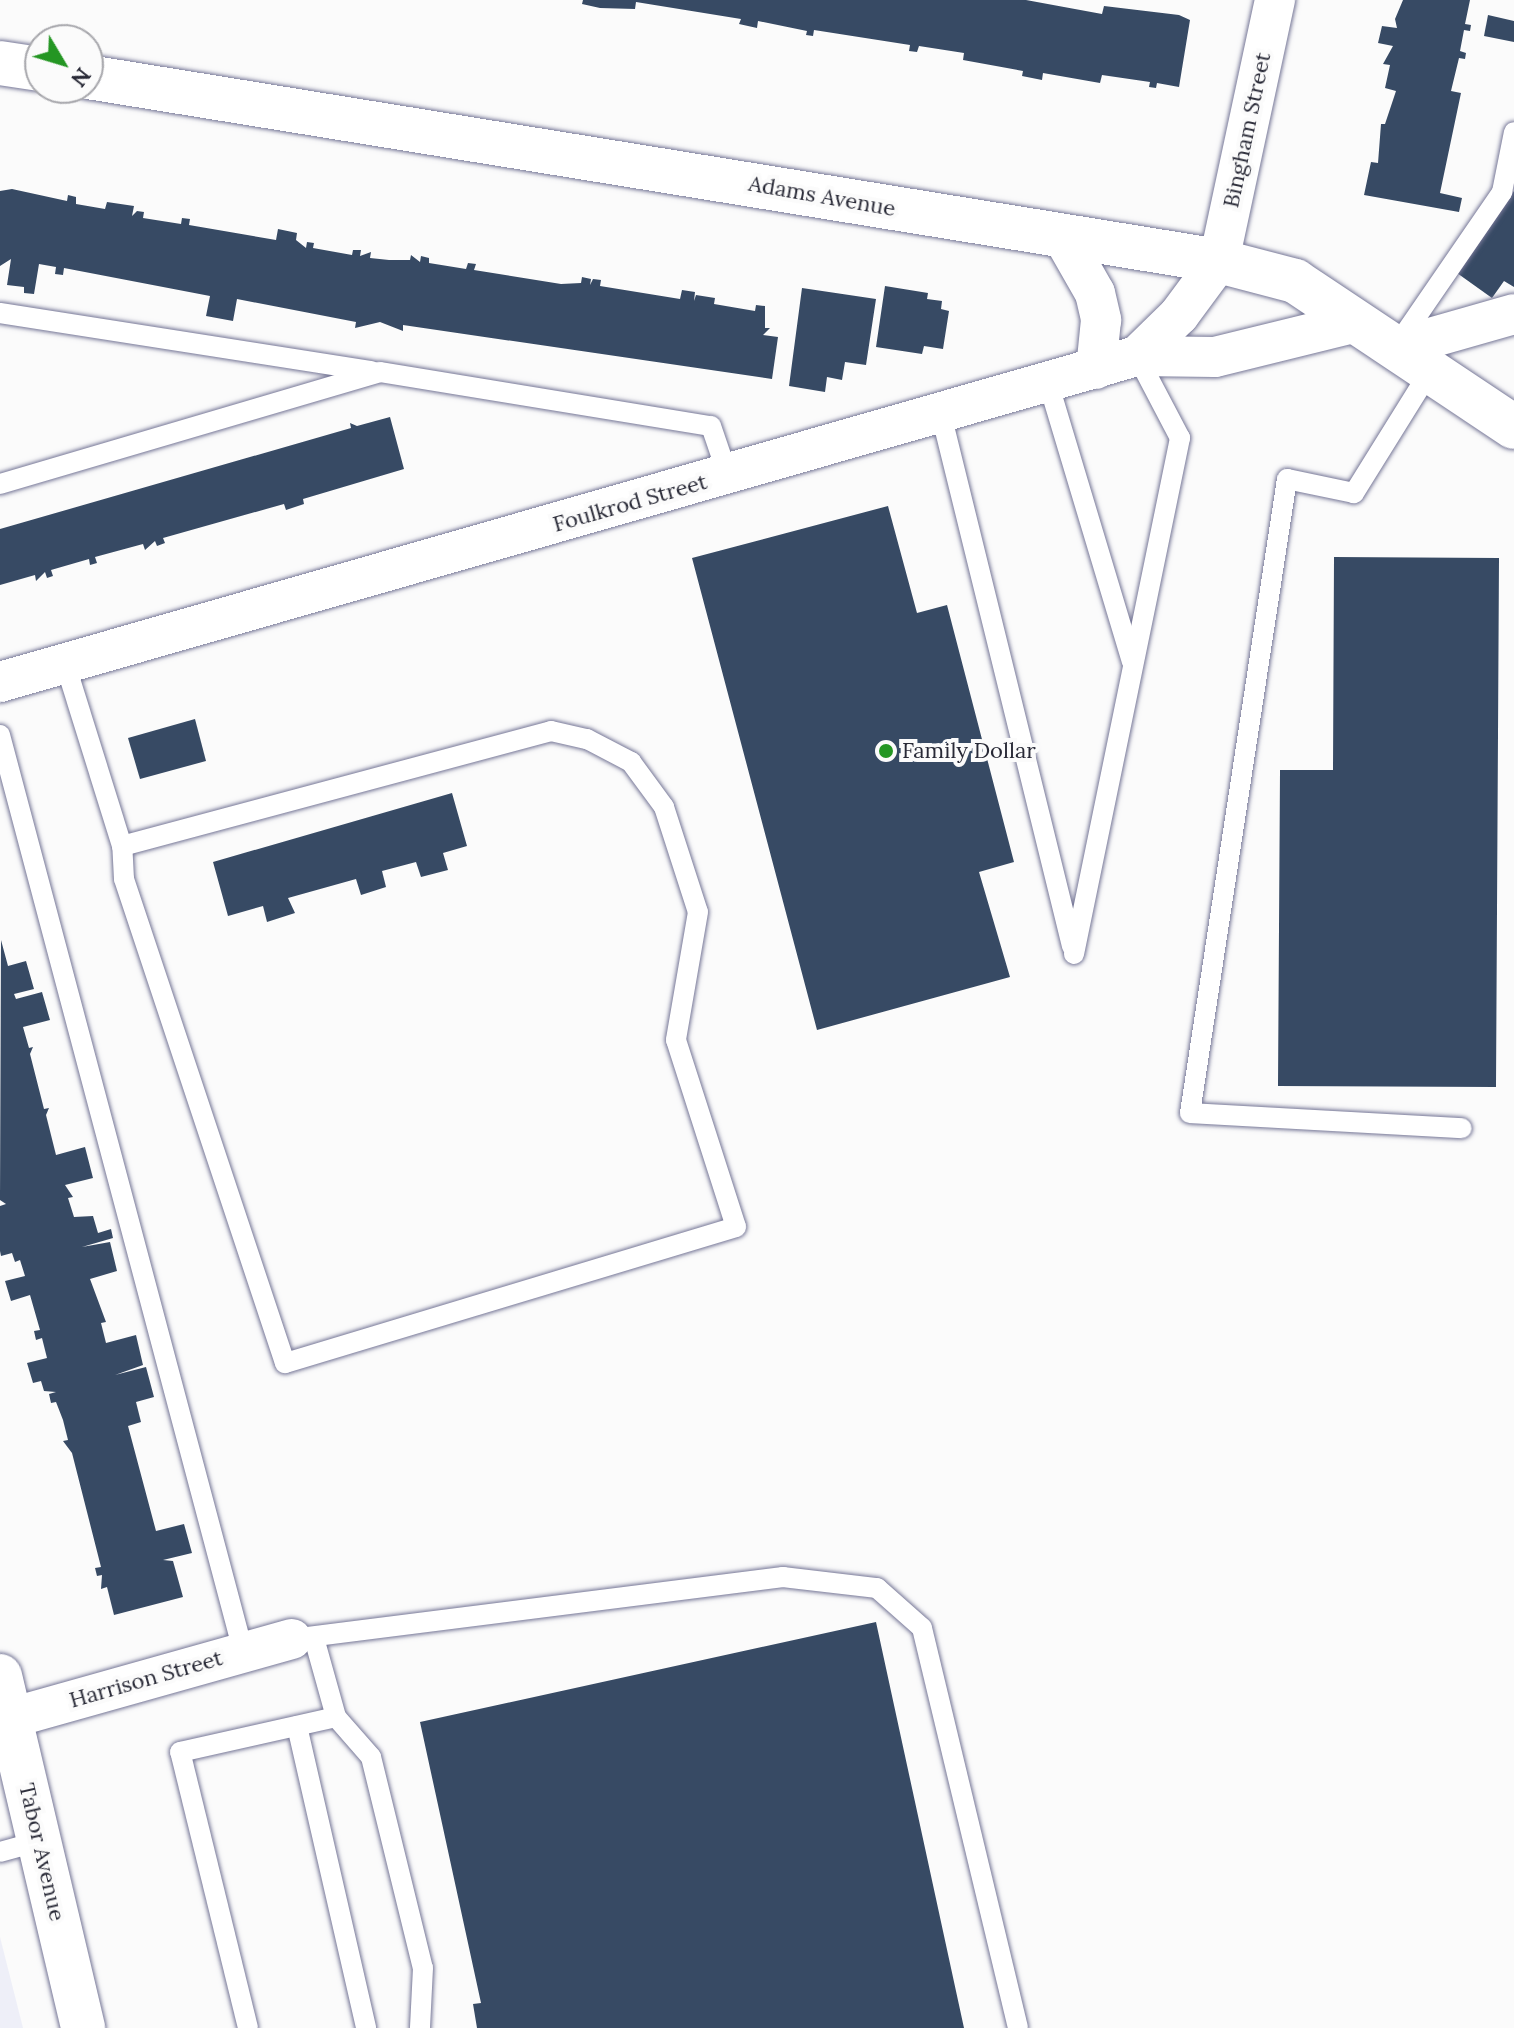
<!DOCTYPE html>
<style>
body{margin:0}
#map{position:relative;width:1514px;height:2028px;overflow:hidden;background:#fbfbfb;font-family:Lora,serif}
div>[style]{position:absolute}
.built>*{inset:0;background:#eeeff8}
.building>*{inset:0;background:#374a64}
.roads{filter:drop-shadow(0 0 2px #767797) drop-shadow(0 0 2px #767797)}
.lane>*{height:20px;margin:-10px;padding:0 10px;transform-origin:10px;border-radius:10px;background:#fff}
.street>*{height:40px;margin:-20px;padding:0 20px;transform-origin:20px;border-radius:20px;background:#fff}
.secondary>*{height:44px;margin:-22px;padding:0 22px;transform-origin:22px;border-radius:22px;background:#fff}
.highway>*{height:44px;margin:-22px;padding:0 22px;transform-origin:22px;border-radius:22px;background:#fff}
.dots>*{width:22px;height:22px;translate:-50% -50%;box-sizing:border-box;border:4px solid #fbfbfb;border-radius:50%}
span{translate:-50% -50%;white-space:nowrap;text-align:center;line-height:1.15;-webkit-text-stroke:8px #fbfbfb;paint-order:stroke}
.street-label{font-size:22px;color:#282936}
.poi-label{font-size:22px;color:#282936}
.left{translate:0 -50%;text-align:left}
.north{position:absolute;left:24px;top:24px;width:80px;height:80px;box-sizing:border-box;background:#fbfbfb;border:2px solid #a7a7ac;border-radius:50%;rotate:128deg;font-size:22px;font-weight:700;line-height:32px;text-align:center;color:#282936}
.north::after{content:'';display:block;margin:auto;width:28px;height:36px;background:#249623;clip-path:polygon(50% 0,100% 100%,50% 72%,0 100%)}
</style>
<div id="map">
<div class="built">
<div style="clip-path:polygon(0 1937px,23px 2028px,0 2028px)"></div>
</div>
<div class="building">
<div style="clip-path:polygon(583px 0,1026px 0,1102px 14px,1104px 6px,1179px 15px,1190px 20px,1179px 87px,1157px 83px,1156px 88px,1149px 87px,1150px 82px,1102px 75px,1100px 83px,1043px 73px,1042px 80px,1022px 76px,1023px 71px,963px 60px,964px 53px,919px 46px,917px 52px,909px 51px,910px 45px,814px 30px,813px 36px,806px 35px,807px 31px,758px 21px,757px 28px,739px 24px,741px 19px,636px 2px,635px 9px,600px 8px,582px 4px)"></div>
<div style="clip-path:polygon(1403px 0,1470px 0,1465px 24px,1471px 25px,1470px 31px,1464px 30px,1460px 51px,1466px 53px,1465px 59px,1459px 58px,1451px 91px,1461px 93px,1440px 193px,1462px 198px,1459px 212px,1364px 195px,1371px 162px,1378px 163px,1381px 124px,1385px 124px,1396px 91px,1385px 88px,1390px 65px,1383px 64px,1393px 46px,1378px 43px,1382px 26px,1397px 28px,1395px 19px)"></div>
<div style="clip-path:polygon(1488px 15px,1514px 21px,1514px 42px,1484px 36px)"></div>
<div style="clip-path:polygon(12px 189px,67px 201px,68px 195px,76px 197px,76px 204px,105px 209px,107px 202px,134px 206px,132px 216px,137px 211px,144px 212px,143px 218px,181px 224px,182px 218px,190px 219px,189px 225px,276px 240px,278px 229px,297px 233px,296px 240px,306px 248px,307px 242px,314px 243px,313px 248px,352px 255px,353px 250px,361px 250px,360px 256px,371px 252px,370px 258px,389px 260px,410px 260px,411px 255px,420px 262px,421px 256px,429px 258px,429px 263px,466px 269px,468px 263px,476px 264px,474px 270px,561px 284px,581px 283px,582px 277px,591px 279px,590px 285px,593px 279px,601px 280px,600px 286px,680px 299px,682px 290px,695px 292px,694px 301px,696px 295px,715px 298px,714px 304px,755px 311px,756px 305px,765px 306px,765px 328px,770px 328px,763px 335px,778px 337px,772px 379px,403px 325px,403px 331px,380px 322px,355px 328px,356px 322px,237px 299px,233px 321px,206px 316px,210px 296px,64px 268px,63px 275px,55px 274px,56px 267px,39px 264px,34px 294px,24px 293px,24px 287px,7px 285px,11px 259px,0 266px,0 191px)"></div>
<div style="clip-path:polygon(1514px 191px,1514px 287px,1504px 281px,1492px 298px,1457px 273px)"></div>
<div style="clip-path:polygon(885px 286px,928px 293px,927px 299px,942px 301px,941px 309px,949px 311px,943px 349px,924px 346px,922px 354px,876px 347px)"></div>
<div style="clip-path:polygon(802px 288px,876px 299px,866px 365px,845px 362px,842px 380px,827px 377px,825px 392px,789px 386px)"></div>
<div style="clip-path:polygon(390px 417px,404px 469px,303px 499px,304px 504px,286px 510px,284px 504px,163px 538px,165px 543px,157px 546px,155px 541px,145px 550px,143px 544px,95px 557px,97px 563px,90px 565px,89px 559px,51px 570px,53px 576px,47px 578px,45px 572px,36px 581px,35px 575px,0 585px,0 529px,351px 428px,350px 423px,357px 426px)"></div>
<div style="clip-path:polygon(888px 506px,917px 613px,947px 605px,1014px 862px,979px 872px,1010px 977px,817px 1030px,692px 558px)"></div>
<div style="clip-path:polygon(1334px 557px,1499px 558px,1496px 1087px,1278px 1086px,1280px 770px,1333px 770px)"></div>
<div style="clip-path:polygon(195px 719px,206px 761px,140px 779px,128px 738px)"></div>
<div style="clip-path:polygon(452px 793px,467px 846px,443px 853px,448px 870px,421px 877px,416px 862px,382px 871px,386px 887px,361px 895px,356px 879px,288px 898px,295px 913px,267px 922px,263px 906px,228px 916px,213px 862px)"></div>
<div style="clip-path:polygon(1px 940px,8px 966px,26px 961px,34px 989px,14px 994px,16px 999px,42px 992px,50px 1020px,23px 1027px,29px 1048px,33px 1047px,30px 1054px,44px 1109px,49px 1108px,46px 1115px,56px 1155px,85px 1147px,93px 1178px,65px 1185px,73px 1197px,68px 1198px,74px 1217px,93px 1216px,98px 1233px,111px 1229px,113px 1238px,82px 1247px,110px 1242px,117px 1271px,90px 1279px,106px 1322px,101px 1323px,106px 1343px,136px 1335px,143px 1365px,115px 1375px,146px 1367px,154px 1397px,136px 1402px,141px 1422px,128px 1426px,156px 1531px,184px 1524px,192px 1553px,163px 1560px,173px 1561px,183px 1597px,114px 1615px,107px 1587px,101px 1589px,102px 1575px,97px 1576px,95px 1568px,101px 1567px,72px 1453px,63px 1441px,68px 1440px,63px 1420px,56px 1402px,51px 1403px,49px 1394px,56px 1392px,44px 1391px,41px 1381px,33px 1383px,27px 1363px,47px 1358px,42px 1338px,36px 1340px,34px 1331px,40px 1330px,30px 1295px,11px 1301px,5px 1281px,25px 1276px,20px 1260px,15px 1262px,12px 1253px,1px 1256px,0 1251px,0 1206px,6px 1204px,0 1200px)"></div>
<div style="clip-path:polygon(876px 1622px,964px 2028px,477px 2028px,473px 2004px,481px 2003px,420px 1722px)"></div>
</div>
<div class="roads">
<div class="lane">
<div style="left:0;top:313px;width:376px;rotate:8.9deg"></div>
<div style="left:1397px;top:345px;width:186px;rotate:-55.5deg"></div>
<div style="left:1502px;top:192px;width:61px;rotate:-78.7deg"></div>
<div style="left:1430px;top:371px;width:144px;rotate:121.9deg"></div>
<div style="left:1354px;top:493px;width:68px;rotate:-168.2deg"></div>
<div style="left:1287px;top:479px;width:641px;rotate:98.7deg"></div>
<div style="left:1190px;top:1113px;width:272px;rotate:3.2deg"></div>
<div style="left:1048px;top:382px;width:292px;rotate:73.3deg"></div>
<div style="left:941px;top:414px;width:548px;rotate:76.17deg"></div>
<div style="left:0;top:484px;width:396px;rotate:-16.4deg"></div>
<div style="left:380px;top:372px;width:335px;rotate:9.3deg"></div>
<div style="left:711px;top:426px;width:53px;rotate:71.2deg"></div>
<div style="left:65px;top:663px;width:192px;rotate:72.7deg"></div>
<div style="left:122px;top:846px;width:444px;rotate:-15deg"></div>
<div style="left:551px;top:731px;width:37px;rotate:13deg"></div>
<div style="left:587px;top:739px;width:50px;rotate:27.6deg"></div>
<div style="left:631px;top:762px;width:56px;rotate:53.7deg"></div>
<div style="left:664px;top:807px;width:110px;rotate:72.1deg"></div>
<div style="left:698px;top:912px;width:130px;rotate:99.8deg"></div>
<div style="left:676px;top:1040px;width:196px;rotate:72.2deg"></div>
<div style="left:736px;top:1227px;width:471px;rotate:163.2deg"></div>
<div style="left:285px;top:1363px;width:510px;rotate:-108.4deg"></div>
<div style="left:124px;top:879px;width:33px;rotate:-93deg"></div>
<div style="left:0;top:735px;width:948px;rotate:75.14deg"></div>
<div style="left:1074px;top:954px;width:527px;rotate:-78.39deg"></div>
<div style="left:1180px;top:438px;width:93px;rotate:-117.7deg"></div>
<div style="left:314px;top:1638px;width:82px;rotate:74.4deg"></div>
<div style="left:336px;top:1717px;width:53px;rotate:48.8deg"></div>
<div style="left:371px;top:1757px;width:217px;rotate:76.2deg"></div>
<div style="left:423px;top:1968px;width:60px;rotate:92.9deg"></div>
<div style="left:292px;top:1639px;width:495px;rotate:-7.2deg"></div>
<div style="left:783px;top:1577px;width:95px;rotate:6.7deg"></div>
<div style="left:877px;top:1588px;width:60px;rotate:41.6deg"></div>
<div style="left:922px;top:1628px;width:411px;rotate:76.5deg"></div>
<div style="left:297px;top:1726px;width:310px;rotate:77.1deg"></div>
<div style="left:0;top:1852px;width:41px;rotate:-15.4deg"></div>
<div style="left:248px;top:2028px;width:284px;rotate:-103.8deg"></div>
<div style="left:180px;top:1752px;width:160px;rotate:-12.6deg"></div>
</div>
<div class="street">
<div style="left:1063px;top:237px;width:64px;rotate:60.3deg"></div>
<div style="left:1095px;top:293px;width:28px;rotate:77deg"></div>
<div style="left:1101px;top:320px;width:49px;rotate:95.8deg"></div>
<div style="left:1395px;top:348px;width:124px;rotate:-15.9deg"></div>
<div style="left:1137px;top:356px;width:78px;rotate:0.7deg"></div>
<div style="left:1215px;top:357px;width:146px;rotate:-13.8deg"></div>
<div style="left:0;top:682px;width:1183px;rotate:-16deg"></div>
<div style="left:1137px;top:356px;width:59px;rotate:-44.3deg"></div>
<div style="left:1179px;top:315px;width:67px;rotate:-53.5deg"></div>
<div style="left:1219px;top:261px;width:267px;rotate:-77.9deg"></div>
<div style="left:0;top:1721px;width:303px;rotate:-15.7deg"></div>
</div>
<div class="secondary">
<div style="left:0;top:1676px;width:362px;rotate:76.7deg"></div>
</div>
<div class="highway">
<div style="left:0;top:63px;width:40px;rotate:8.5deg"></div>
<div style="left:88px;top:77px;width:1146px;rotate:9.24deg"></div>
<div style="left:1219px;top:261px;width:79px;rotate:14.7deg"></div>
<div style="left:1295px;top:281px;width:263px;rotate:33.7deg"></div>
</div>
</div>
<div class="dots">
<div style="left:886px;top:751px;background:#249623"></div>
</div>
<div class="street-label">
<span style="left:1247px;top:130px;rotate:-78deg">Bingham Street</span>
<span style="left:822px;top:196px;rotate:10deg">Adams Avenue</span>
<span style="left:630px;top:503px;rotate:-16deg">Foulkrod Street</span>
<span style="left:146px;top:1679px;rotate:-16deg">Harrison Street</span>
<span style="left:42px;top:1852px;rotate:77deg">Tabor Avenue</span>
</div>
<div class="poi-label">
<span class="left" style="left:902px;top:751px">Family Dollar</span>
</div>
<div class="north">N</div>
</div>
